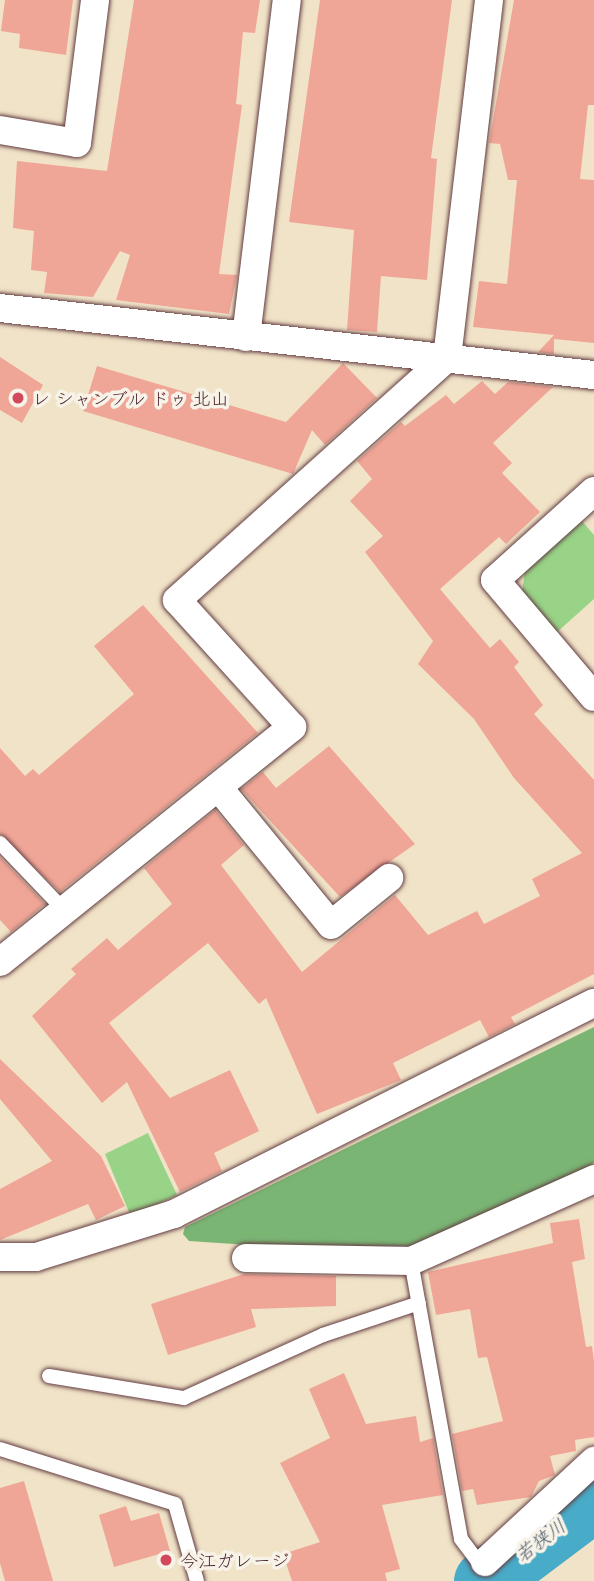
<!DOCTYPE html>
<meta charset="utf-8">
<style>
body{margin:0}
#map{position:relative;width:594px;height:1581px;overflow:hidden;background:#f1e3c7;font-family:"Playpen Sans","Klee One",sans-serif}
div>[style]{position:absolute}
.green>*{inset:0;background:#98d387}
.forest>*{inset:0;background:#7ab574}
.river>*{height:63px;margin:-31.5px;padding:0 31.5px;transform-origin:31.5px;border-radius:31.5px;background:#48abc7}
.building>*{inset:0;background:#f0a697}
.roads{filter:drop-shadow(0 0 2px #633c42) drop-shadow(0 0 2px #633c42)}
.lane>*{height:14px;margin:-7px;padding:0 7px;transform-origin:7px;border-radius:7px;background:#fff}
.street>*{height:28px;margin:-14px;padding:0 14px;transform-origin:14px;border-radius:14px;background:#fff}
.dots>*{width:19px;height:19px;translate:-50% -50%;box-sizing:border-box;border:4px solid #f7f3e8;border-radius:50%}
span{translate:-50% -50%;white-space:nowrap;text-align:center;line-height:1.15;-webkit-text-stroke:7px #f7f3e8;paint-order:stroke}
.poi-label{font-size:18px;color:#4a1f2b}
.left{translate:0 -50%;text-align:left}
.water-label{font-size:19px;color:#495769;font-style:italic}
</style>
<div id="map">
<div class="green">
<div style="clip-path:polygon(582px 521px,594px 535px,594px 599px,556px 633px,522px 593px,525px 570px)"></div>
<div style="clip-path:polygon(148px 1133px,177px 1195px,131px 1217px,105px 1154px)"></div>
</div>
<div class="forest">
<div style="clip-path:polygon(594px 1027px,594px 1162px,588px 1169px,412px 1246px,276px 1247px,189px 1241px,183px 1234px,185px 1227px)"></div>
</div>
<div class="river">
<div style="left:485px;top:1581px;width:136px;rotate:-37deg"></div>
</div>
<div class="building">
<div style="clip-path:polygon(5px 0,73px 0,66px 55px,19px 48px,20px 34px,1px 31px)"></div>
<div style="clip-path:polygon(134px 0,260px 0,255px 33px,243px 32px,236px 104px,242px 105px,219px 274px,237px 275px,229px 314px,116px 300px,130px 255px,120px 251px,93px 297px,44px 293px,47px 272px,31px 270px,34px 231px,13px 228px,17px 161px,107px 171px)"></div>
<div style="clip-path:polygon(320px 0,452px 0,431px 158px,437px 159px,427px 280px,381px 276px,377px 332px,347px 330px,354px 230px,289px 222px)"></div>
<div style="clip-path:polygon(514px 0,594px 0,594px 105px,588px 105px,580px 179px,594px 180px,594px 343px,554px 339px,554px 354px,538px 352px,554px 335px,473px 327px,479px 281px,507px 284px,517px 180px,508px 180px,500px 144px,489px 143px)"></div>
<div style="clip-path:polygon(0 357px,43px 385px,22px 423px,0 410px)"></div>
<div style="clip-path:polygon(343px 363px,377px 398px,325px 445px,312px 430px,293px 474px,83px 411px,97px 366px,286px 422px)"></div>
<div style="clip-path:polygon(482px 381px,495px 394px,508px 382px,553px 387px,493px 443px,512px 463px,502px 473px,540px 512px,506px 544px,499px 537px,440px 589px,490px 648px,500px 639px,519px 662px,514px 667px,543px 705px,534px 714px,594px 780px,594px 974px,511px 1017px,515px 1024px,489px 1037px,480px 1020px,393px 1063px,401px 1080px,317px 1114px,266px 998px,259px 1004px,208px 943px,109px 1023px,170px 1098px,230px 1070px,259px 1131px,214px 1153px,222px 1171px,180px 1192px,127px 1082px,102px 1103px,32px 1016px,76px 974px,71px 969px,107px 938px,118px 950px,172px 904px,144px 868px,215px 810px,244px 845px,221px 865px,302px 972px,395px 895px,428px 935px,477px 911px,484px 924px,540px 896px,532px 879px,582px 853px,514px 778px,474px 719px,418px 664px,433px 641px,365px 552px,383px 536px,350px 501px,372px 479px,357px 461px,401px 422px,405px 426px,446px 395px,454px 404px)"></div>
<div style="clip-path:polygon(143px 605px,258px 733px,60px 892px,0 834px,0 748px,25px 776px,33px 769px,39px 775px,134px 694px,94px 646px)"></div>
<div style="clip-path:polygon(329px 746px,415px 844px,340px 897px,241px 789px,263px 772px,276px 788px)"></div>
<div style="clip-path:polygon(0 857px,45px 904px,11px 932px,0 920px)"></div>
<div style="clip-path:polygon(0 1059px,101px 1156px,125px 1206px,96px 1220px,88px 1204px,0 1240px,0 1189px,52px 1161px,0 1099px)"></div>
<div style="clip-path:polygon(579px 1219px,585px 1259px,572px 1262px,586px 1347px,592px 1346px,594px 1362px,594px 1437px,575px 1440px,576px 1451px,550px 1456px,555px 1475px,539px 1481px,531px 1497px,477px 1505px,473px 1489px,462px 1491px,452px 1434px,503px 1421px,487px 1357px,478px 1358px,470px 1309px,436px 1315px,428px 1272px,553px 1243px,550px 1223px)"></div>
<div style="clip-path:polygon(244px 1274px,336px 1276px,336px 1306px,251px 1309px,256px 1327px,168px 1355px,151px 1304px)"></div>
<div style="clip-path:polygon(344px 1373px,366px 1424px,416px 1416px,420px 1442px,433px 1438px,443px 1495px,382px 1505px,400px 1569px,385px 1573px,387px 1581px,292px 1581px,283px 1554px,320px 1542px,280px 1463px,330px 1438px,309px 1389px)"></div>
<div style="clip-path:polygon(24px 1481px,53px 1581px,5px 1581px,0 1563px,0 1488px)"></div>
<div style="clip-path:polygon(126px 1506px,131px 1521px,159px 1513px,170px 1551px,114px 1567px,99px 1515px)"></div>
</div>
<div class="roads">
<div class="lane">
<div style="left:0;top:843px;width:94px;rotate:46.3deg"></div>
<div style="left:411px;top:1261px;width:282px;rotate:79.8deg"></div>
<div style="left:461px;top:1539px;width:35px;rotate:53deg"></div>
<div style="left:49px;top:1376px;width:137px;rotate:9.3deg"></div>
<div style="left:184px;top:1398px;width:153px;rotate:-24.4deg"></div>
<div style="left:323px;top:1335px;width:101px;rotate:-18.4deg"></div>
<div style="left:0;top:1449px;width:183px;rotate:17.4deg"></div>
<div style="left:175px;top:1504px;width:80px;rotate:74.1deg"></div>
</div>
<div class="street">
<div style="left:0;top:130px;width:78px;rotate:9.6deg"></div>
<div style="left:77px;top:143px;width:144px;rotate:-82.8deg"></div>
<div style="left:0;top:308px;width:598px;rotate:6.44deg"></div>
<div style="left:246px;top:337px;width:339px;rotate:-83.1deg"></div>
<div style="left:594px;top:491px;width:133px;rotate:138deg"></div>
<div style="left:495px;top:580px;width:153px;rotate:49.8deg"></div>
<div style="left:218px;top:787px;width:178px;rotate:50.7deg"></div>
<div style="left:331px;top:925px;width:75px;rotate:-39deg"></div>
<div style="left:0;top:962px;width:375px;rotate:-38.8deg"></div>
<div style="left:292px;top:727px;width:171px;rotate:-132.2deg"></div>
<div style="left:177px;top:600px;width:363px;rotate:-41.9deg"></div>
<div style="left:447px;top:358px;width:360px;rotate:-83.3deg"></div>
<div style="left:0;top:1257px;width:36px"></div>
<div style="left:36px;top:1257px;width:145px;rotate:-17.3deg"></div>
<div style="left:174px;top:1214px;width:470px;rotate:-26.7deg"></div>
<div style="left:246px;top:1258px;width:165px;rotate:1deg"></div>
<div style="left:411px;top:1261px;width:201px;rotate:-24.1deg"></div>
<div style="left:485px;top:1562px;width:149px;rotate:-42.8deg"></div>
</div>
</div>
<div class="dots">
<div style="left:18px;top:398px;background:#d1495b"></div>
<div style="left:166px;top:1560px;background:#d1495b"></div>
</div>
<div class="poi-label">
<span class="left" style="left:32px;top:398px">レ シャンブル ドゥ 北山</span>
<span class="left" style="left:180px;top:1560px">今江ガレージ</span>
</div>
<div class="water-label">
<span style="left:540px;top:1540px;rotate:-37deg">若狭川</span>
</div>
</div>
